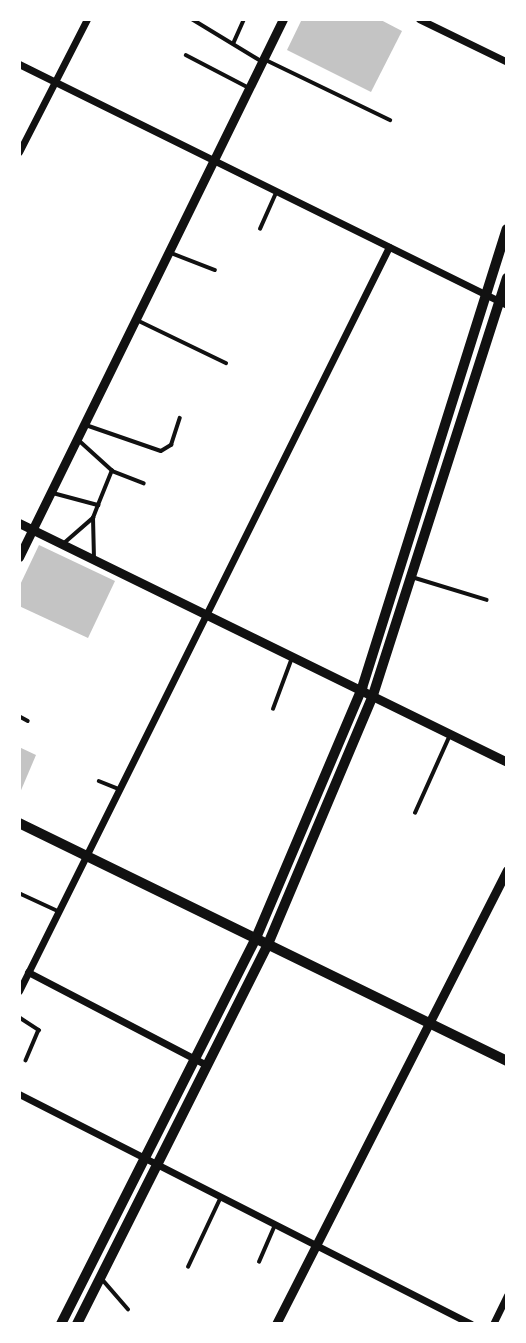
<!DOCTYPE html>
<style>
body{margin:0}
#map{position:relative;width:526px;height:1343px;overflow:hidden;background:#fff;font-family:"Alegreya Sans",sans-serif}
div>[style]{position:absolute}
.building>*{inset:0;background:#c4c4c4}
.service>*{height:3.5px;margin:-1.75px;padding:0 1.75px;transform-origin:1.75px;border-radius:1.75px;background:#111}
.minor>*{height:7px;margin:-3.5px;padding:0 3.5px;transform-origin:3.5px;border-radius:3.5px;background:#111}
.tertiary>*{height:9px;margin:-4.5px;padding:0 4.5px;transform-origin:4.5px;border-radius:4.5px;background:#111}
.secondary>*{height:10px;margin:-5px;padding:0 5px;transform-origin:5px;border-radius:5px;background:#111}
span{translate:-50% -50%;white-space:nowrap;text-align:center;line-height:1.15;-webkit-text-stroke:6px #fff;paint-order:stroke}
.frame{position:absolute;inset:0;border:21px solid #fff;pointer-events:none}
</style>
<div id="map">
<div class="building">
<div style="clip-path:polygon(302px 19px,379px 19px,402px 31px,371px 92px,287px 50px)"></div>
<div style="clip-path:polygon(39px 545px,115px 581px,88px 638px,19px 606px,19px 587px)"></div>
<div style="clip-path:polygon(19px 747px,36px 755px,19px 795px)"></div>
</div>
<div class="service">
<div style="left:192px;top:19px;width:81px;rotate:31.3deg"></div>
<div style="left:233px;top:44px;width:27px;rotate:-66deg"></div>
<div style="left:186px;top:55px;width:71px;rotate:27.6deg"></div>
<div style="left:266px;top:60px;width:138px;rotate:25.8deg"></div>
<div style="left:260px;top:229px;width:39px;rotate:-66deg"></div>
<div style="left:171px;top:253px;width:47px;rotate:21.1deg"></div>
<div style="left:137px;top:320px;width:99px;rotate:25.8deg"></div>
<div style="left:86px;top:425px;width:79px;rotate:19.1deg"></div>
<div style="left:161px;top:451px;width:12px;rotate:-31deg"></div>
<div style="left:171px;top:445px;width:28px;rotate:-72deg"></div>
<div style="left:112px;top:471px;width:34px;rotate:21deg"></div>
<div style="left:53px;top:493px;width:47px;rotate:14.9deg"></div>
<div style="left:98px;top:505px;width:37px;rotate:-68deg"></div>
<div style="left:112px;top:471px;width:45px;rotate:-137.7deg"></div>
<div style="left:63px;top:544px;width:40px;rotate:-41deg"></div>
<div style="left:94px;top:559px;width:41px;rotate:-91.4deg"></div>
<div style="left:93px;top:518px;width:14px;rotate:-69deg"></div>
<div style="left:412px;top:577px;width:78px;rotate:17deg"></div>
<div style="left:273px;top:709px;width:54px;rotate:-69.6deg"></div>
<div style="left:19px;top:716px;width:10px;rotate:29deg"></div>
<div style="left:99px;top:781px;width:22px;rotate:22deg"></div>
<div style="left:415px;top:813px;width:85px;rotate:-65.8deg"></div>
<div style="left:19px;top:893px;width:43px;rotate:24.8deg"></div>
<div style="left:19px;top:1017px;width:24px;rotate:33deg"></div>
<div style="left:39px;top:1030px;width:33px;rotate:113deg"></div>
<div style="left:259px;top:1262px;width:40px;rotate:-66.6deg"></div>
<div style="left:188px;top:1267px;width:77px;rotate:-64.8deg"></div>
<div style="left:102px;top:1279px;width:40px;rotate:49deg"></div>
</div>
<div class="minor">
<div style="left:419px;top:19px;width:98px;rotate:26deg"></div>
<div style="left:19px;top:64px;width:544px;rotate:26.28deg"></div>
<div style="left:19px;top:152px;width:149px;rotate:-62.9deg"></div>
<div style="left:28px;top:972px;width:202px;rotate:27.5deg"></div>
<div style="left:19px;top:991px;width:831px;rotate:-63.56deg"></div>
<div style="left:19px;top:1094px;width:507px;rotate:26.97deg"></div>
<div style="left:493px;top:1324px;width:32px;rotate:-64deg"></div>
</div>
<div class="tertiary">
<div style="left:19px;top:523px;width:543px;rotate:26.09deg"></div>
<div style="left:19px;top:557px;width:599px;rotate:-63.86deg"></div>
<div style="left:276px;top:1324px;width:509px;rotate:-63.03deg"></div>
</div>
<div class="secondary">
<div style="left:19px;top:823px;width:543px;rotate:26deg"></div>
<div style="left:61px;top:1324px;width:432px;rotate:-63.2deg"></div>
<div style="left:256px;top:938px;width:272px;rotate:-67deg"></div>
<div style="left:362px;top:688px;width:481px;rotate:-72.5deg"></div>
<div style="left:77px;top:1324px;width:425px;rotate:-63.3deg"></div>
<div style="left:268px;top:944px;width:270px;rotate:-67.1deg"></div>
<div style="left:373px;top:695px;width:438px;rotate:-72.2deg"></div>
</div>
<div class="frame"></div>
</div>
